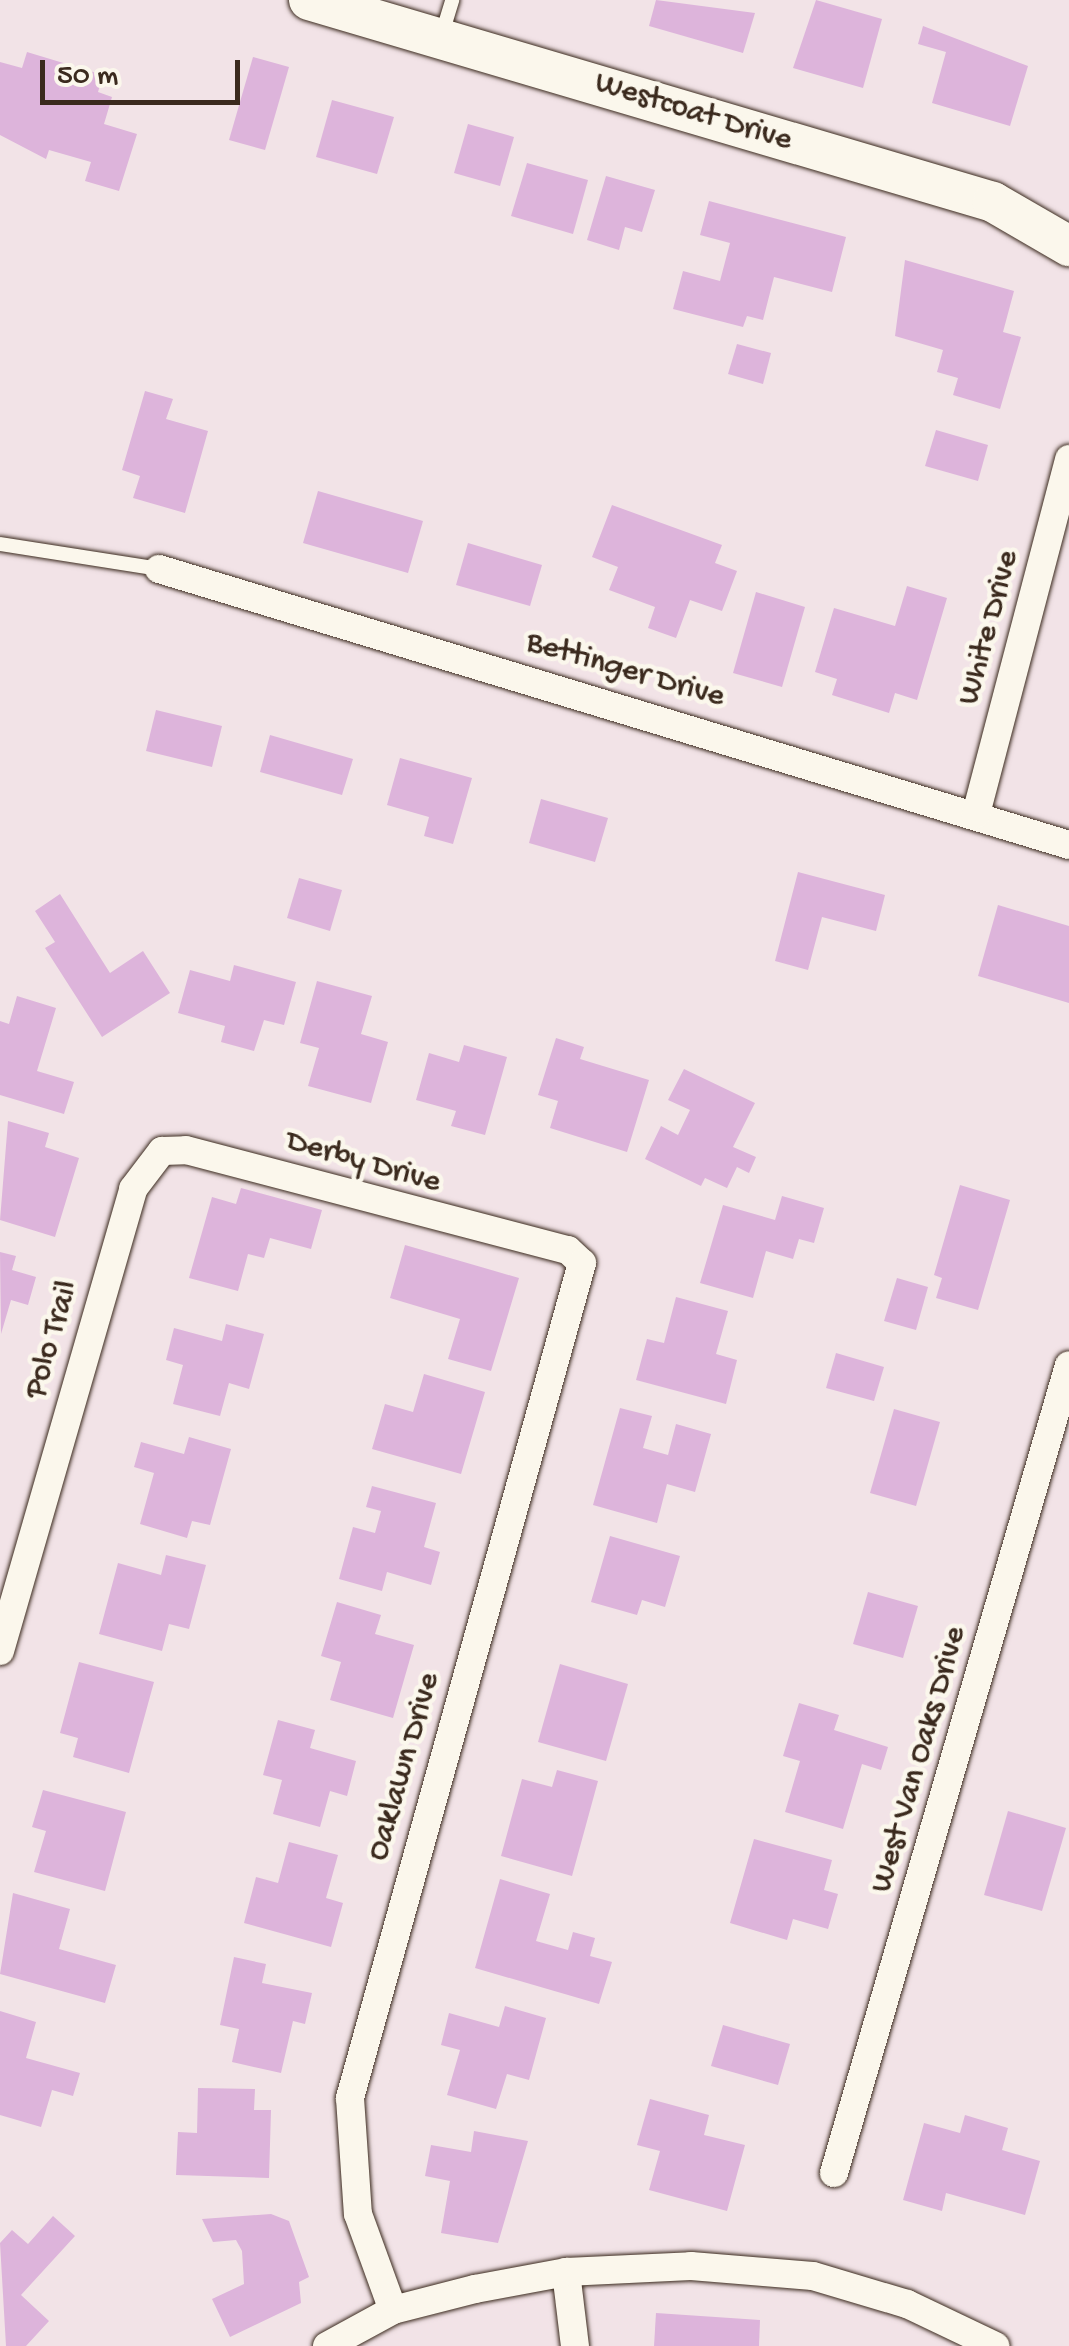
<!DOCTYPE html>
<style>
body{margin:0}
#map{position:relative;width:1069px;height:2346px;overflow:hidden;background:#f2e3e7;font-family:"Gochi Hand",sans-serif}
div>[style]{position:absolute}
.building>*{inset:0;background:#ddb4db}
.roads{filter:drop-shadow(0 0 2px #3b2a1e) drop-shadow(0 0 2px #3b2a1e)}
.lane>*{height:14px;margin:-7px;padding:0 7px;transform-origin:7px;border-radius:7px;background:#fbf7ec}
.street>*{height:28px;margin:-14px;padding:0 14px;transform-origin:14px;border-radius:14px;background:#fbf7ec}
.secondary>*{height:40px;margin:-20px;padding:0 20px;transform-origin:20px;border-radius:20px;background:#fbf7ec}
span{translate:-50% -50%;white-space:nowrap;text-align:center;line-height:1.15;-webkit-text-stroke:9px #fbf7ec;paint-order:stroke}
.street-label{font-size:32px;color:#3b2a1e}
.scale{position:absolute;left:40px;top:60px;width:200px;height:45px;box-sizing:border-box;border:5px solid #3b2a1e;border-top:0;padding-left:12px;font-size:30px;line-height:35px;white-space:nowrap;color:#3b2a1e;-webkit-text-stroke:8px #fbf7ec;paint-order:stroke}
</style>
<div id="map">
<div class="building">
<div style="clip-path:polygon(656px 0,755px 13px,743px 53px,649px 26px)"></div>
<div style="clip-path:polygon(816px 0,882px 19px,863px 88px,793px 68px)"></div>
<div style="clip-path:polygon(923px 26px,1028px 66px,1010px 126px,932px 103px,946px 52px,918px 44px)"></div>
<div style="clip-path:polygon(27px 52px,103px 75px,98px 92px,112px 97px,104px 124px,137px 134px,119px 191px,85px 181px,91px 162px,49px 150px,46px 159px,0 135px,0 62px,22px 68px)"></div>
<div style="clip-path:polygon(253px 57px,289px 67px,265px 150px,229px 140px)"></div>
<div style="clip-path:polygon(332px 100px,394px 117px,377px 174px,316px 157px)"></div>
<div style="clip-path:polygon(468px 124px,514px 137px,500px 186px,454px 173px)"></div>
<div style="clip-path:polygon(527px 163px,588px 180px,573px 234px,511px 216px)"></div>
<div style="clip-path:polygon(606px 176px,655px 190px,642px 232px,625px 227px,619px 250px,587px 240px)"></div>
<div style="clip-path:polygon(709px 201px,846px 237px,832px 292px,774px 277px,763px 320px,747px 316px,743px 327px,673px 309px,683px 271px,720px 281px,730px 243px,700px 235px)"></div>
<div style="clip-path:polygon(905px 260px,1014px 291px,1003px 332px,1021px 337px,1000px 409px,953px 395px,958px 378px,937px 372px,943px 350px,895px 336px)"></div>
<div style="clip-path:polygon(737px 344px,771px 353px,763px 384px,728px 374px)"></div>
<div style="clip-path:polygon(145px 391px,173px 399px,166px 419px,208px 431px,185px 513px,133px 498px,140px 476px,122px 470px)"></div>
<div style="clip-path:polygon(936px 430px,988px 445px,978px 481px,925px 466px)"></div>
<div style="clip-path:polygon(318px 491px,423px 521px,408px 573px,303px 543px)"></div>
<div style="clip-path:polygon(612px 505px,722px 545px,715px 563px,737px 571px,722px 611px,690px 600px,676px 638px,648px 628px,655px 607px,609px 590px,618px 567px,592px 557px)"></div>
<div style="clip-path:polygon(468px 543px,542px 565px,530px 606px,456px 585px)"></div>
<div style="clip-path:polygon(907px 586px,947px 598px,917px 700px,895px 693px,889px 713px,832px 695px,837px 679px,815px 672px,834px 608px,895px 626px)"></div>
<div style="clip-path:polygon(756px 592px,805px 607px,782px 687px,733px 673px)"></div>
<div style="clip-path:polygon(156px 710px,222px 726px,212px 767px,146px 751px)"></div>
<div style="clip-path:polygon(270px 735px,353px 759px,342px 795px,260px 772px)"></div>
<div style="clip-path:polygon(400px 758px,472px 778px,453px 844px,424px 836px,429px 817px,387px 805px)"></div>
<div style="clip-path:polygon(541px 799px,608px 818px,595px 862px,529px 843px)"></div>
<div style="clip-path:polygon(798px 872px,885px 895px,876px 931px,822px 917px,808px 970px,775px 961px)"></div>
<div style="clip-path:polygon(299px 878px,342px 890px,330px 931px,287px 918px)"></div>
<div style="clip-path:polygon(60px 894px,110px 973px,143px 951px,170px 993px,102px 1037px,45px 948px,55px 942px,35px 911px)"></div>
<div style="clip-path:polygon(998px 905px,1069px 926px,1069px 1003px,978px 976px)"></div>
<div style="clip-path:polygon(234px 965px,296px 982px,284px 1025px,264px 1020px,254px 1051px,221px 1042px,225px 1026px,178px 1013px,190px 970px,230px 981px)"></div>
<div style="clip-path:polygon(317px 981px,372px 996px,361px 1034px,388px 1042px,371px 1103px,308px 1086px,319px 1048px,300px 1043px)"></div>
<div style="clip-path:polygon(17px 996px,56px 1008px,37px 1071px,74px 1082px,64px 1114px,0 1095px,0 1021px,9px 1024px)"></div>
<div style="clip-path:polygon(556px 1038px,584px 1047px,580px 1059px,649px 1080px,627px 1152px,550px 1128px,558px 1101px,538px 1095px)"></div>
<div style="clip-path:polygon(464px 1045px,507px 1057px,485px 1135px,451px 1126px,456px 1111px,416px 1100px,429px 1053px,459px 1062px)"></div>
<div style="clip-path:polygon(684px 1069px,755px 1103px,733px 1147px,756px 1157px,749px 1173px,737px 1167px,727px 1188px,705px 1178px,701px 1186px,645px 1159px,661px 1126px,678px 1135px,690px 1110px,668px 1100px)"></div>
<div style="clip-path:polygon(8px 1121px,49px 1133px,45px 1147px,79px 1158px,55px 1237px,0 1220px)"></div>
<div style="clip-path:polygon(960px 1185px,1010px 1200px,978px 1310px,936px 1298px,942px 1278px,934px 1275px)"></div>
<div style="clip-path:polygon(241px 1188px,322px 1210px,311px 1249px,270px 1238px,264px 1258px,248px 1254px,238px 1291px,189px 1278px,212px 1197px,236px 1204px)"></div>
<div style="clip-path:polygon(782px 1196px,824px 1208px,814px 1243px,799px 1239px,793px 1259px,766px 1251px,753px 1298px,700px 1283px,723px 1205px,775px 1220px)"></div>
<div style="clip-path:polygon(405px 1245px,519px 1278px,491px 1371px,448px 1359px,460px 1319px,390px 1298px)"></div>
<div style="clip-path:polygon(0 1252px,16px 1256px,12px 1270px,36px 1277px,28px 1305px,11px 1300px,1px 1334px)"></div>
<div style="clip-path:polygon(897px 1278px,928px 1287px,916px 1330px,884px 1321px)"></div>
<div style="clip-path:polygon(676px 1297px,728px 1311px,716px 1354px,737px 1360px,726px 1404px,636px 1380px,647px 1339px,664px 1343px)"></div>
<div style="clip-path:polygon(226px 1324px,264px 1334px,249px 1389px,229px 1383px,220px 1416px,173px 1404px,183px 1365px,166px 1360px,174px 1328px,222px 1341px)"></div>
<div style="clip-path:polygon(836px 1353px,884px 1367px,874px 1401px,826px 1388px)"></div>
<div style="clip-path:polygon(424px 1374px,485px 1392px,461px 1474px,372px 1449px,385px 1404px,413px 1412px)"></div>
<div style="clip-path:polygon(620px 1408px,652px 1416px,643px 1448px,668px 1455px,676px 1424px,711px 1434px,695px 1492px,667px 1484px,657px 1523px,593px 1505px)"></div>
<div style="clip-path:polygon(894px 1409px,940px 1422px,916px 1506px,870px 1493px)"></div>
<div style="clip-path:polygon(189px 1437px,231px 1449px,210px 1525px,192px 1521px,187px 1538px,140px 1524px,154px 1473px,134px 1467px,141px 1442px,184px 1454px)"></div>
<div style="clip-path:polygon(372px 1486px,436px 1503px,424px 1547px,440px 1552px,431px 1585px,387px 1572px,382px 1591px,339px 1579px,353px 1527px,375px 1533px,381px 1511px,366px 1507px)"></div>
<div style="clip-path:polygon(610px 1536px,680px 1556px,665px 1607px,642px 1600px,637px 1615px,591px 1602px)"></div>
<div style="clip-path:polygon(166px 1555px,206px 1565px,189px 1629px,169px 1624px,162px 1651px,99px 1634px,118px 1563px,161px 1575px)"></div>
<div style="clip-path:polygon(868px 1592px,918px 1606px,903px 1658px,853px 1644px)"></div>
<div style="clip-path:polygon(337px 1602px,381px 1615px,375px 1634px,414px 1645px,393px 1718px,330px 1700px,341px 1662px,321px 1656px)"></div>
<div style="clip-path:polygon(79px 1662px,154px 1682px,129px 1773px,73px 1757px,78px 1738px,60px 1733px)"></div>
<div style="clip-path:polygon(560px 1664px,628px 1684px,606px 1761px,538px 1742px)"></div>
<div style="clip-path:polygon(799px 1703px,839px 1715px,834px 1730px,888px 1747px,881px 1770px,862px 1764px,843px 1829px,785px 1812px,800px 1761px,783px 1756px)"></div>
<div style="clip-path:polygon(278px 1720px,315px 1730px,310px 1748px,356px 1761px,347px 1796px,330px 1791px,320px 1827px,273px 1814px,282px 1780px,263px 1775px)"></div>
<div style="clip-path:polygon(557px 1770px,598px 1781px,572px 1876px,501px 1856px,522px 1779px,552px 1787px)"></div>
<div style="clip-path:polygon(43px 1790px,126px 1812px,105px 1891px,34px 1872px,46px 1831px,32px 1827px)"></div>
<div style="clip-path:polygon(1008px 1811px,1066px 1828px,1042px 1911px,984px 1895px)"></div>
<div style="clip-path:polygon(754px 1839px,832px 1860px,824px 1890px,838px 1894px,828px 1929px,793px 1919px,787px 1940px,730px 1923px)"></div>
<div style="clip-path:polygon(289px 1842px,338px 1855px,326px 1898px,343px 1903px,331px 1947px,244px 1923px,256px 1877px,278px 1883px)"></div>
<div style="clip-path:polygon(500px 1879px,550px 1894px,536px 1941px,568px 1950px,573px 1932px,595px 1938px,590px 1956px,612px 1962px,599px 2004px,475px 1968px)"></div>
<div style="clip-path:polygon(13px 1893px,70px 1909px,59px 1949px,116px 1965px,105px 2003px,0 1974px)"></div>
<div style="clip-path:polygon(234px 1957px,266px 1964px,262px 1983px,312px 1993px,305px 2024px,293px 2021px,281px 2073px,232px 2062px,239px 2029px,220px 2025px)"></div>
<div style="clip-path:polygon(505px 2006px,546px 2018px,529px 2080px,507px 2074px,496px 2109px,447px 2095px,460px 2050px,441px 2045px,449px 2013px,499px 2027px)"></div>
<div style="clip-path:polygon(0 2011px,36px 2022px,26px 2058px,80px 2073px,73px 2096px,52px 2090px,41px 2127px,0 2115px)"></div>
<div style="clip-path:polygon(723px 2025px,790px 2044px,778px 2085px,711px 2066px)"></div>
<div style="clip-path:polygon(198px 2088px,255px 2089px,254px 2110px,271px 2110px,269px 2178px,176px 2175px,178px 2132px,197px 2133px)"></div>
<div style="clip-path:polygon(650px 2099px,709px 2115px,704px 2135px,745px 2145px,727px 2211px,649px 2190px,660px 2151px,637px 2145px)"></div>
<div style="clip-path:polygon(965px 2115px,1008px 2128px,1002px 2150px,1040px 2161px,1025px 2215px,946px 2193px,942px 2211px,903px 2200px,924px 2123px,960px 2133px)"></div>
<div style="clip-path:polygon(474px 2131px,528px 2141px,498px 2243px,441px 2233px,450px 2181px,425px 2176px,431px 2145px,471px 2152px)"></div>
<div style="clip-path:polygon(271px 2214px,289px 2221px,309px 2277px,299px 2282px,301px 2303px,230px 2337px,212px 2299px,244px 2284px,242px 2251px,236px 2240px,213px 2242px,202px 2219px)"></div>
<div style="clip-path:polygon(53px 2216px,75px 2236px,21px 2295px,49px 2321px,26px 2346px,6px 2346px,0 2243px,12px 2230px,28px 2244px)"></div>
<div style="clip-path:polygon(656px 2313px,760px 2320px,759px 2346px,654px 2346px)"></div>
</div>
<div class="roads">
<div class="lane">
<div style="left:441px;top:37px;width:39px;rotate:-73deg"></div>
<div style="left:0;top:544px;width:161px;rotate:8.9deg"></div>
</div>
<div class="street">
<div style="left:159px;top:569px;width:951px;rotate:16.87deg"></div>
<div style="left:976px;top:814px;width:367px;rotate:-75.3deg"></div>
<div style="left:0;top:1651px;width:481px;rotate:-73.9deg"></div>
<div style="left:133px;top:1189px;width:48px;rotate:-52.7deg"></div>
<div style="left:162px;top:1151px;width:24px;rotate:-2deg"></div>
<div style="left:186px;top:1150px;width:395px;rotate:14.7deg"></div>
<div style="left:568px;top:1250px;width:19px;rotate:43deg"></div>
<div style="left:582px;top:1263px;width:867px;rotate:105.53deg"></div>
<div style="left:350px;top:2098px;width:116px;rotate:86.1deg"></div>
<div style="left:358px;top:2214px;width:102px;rotate:70deg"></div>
<div style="left:834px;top:2173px;width:841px;rotate:-73.78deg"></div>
<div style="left:566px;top:2272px;width:75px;rotate:83.1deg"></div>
<div style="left:327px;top:2346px;width:75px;rotate:-28.6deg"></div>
<div style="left:393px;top:2310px;width:85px;rotate:-14.4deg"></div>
<div style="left:475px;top:2289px;width:93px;rotate:-10.6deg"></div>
<div style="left:566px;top:2272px;width:125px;rotate:-2.7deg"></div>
<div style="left:691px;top:2266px;width:122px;rotate:4.7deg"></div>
<div style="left:813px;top:2276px;width:98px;rotate:16.6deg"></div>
<div style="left:907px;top:2304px;width:98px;rotate:25.5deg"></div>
</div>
<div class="secondary">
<div style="left:309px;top:0;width:713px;rotate:16.45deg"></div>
<div style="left:993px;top:202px;width:88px;rotate:30.1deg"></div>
</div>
</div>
<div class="street-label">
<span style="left:693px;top:113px;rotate:17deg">Westcoat Drive</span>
<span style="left:990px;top:628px;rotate:-75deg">White Drive</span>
<span style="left:625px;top:671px;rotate:16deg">Bettinger Drive</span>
<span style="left:363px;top:1163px;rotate:16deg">Derby Drive</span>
<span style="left:53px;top:1340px;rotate:-74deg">Polo Trail</span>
<span style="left:920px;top:1760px;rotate:-74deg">West Van Oaks Drive</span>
<span style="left:405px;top:1767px;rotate:-74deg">Oaklawn Drive</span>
</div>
<div class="scale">50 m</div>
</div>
